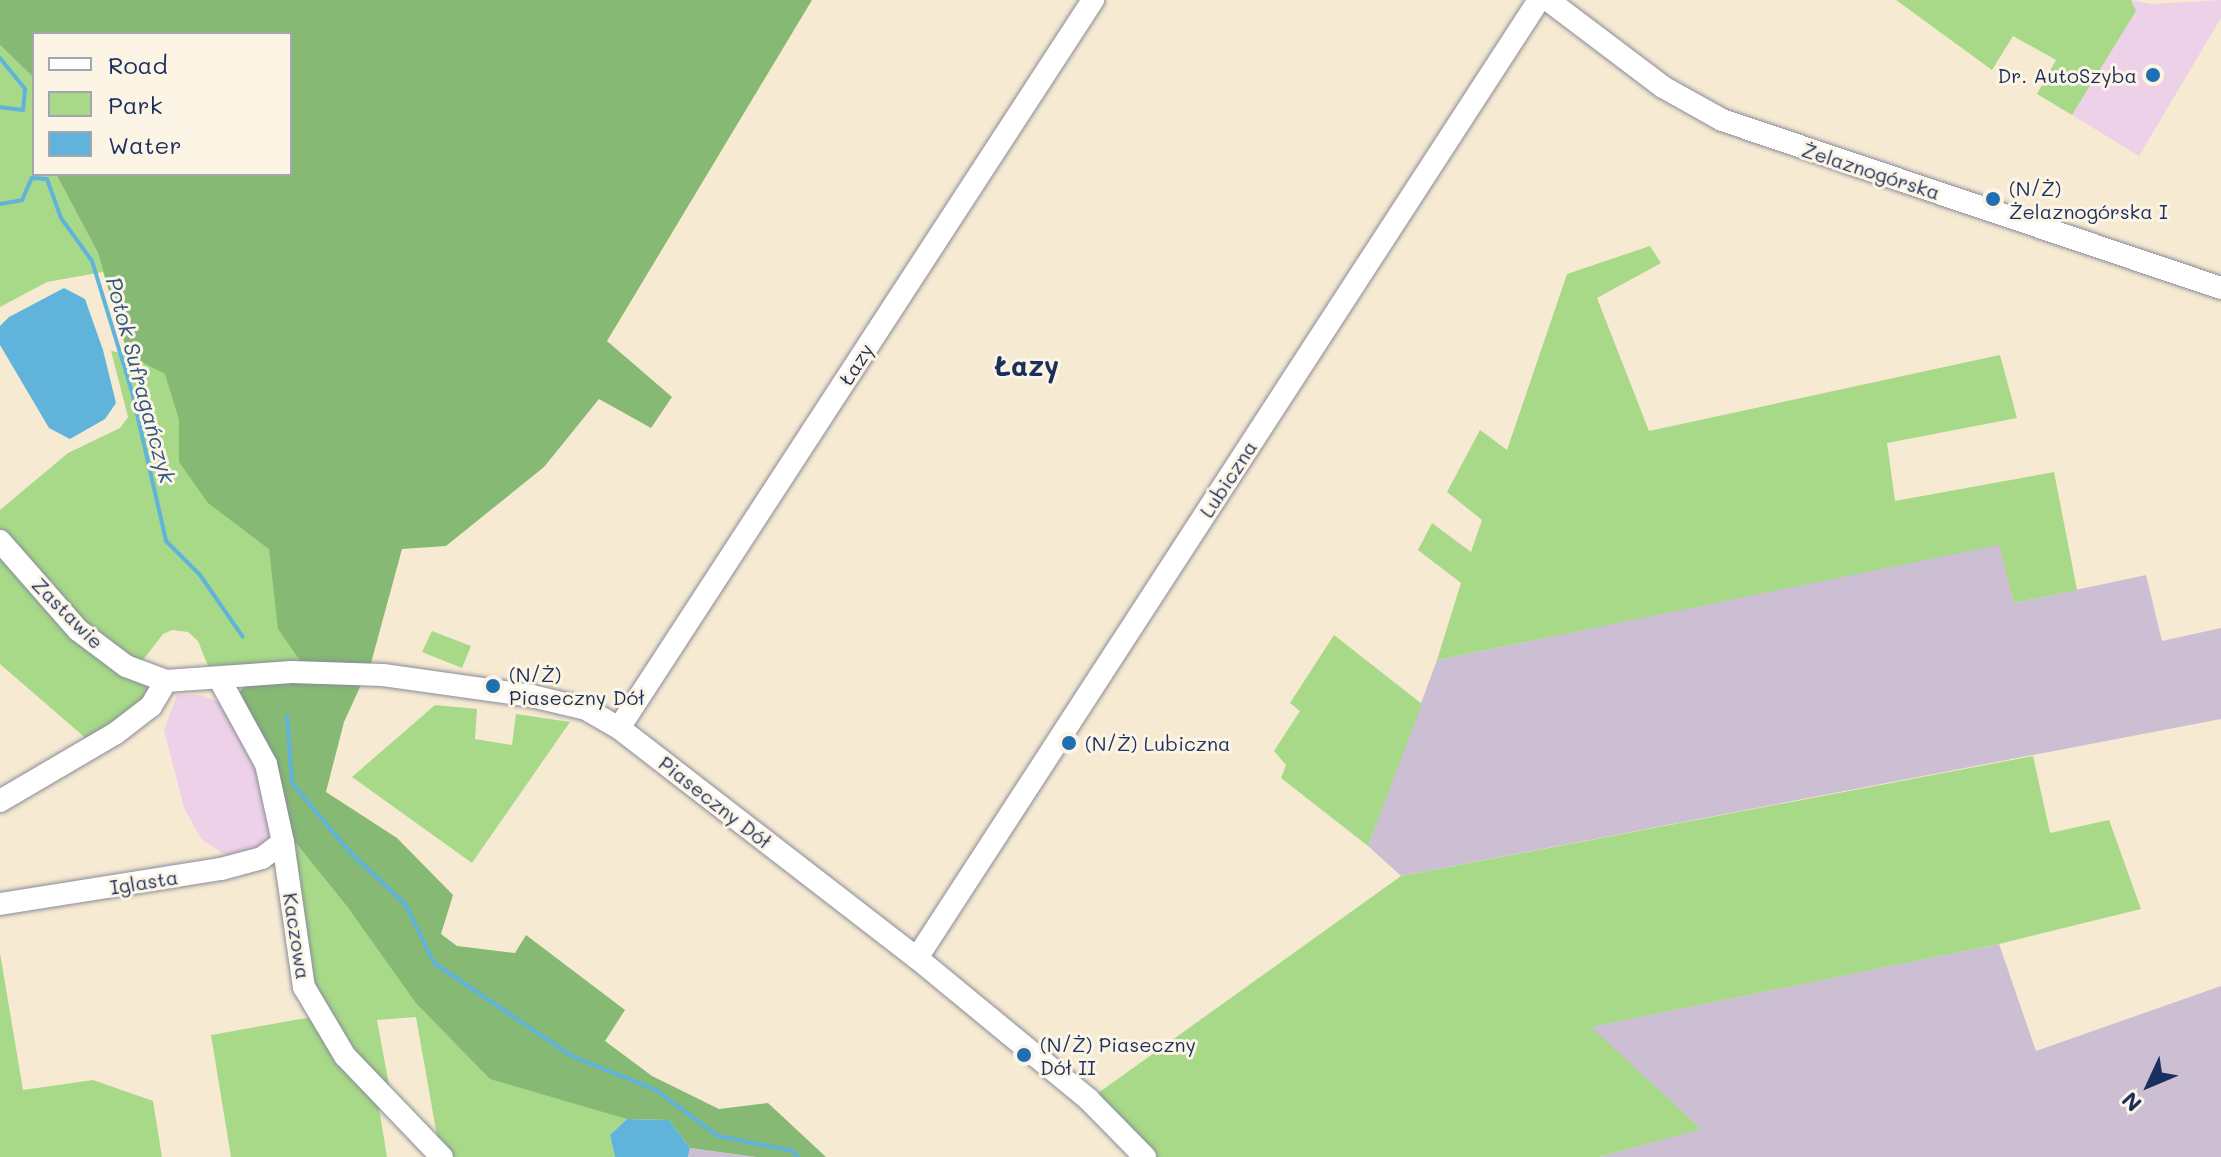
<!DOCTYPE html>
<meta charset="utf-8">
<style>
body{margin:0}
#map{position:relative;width:2221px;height:1157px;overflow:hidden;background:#f7ead2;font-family:Mali,sans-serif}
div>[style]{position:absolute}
.built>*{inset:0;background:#edd1e9}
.industrial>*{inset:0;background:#ccbfd4}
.green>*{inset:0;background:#a7d988}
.forest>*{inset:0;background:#85b974}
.water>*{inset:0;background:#60b4dc}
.stream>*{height:4px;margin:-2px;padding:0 2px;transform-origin:2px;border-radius:2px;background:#60b4dc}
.roads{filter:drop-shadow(0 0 2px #898c98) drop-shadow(0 0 2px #898c98)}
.minor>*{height:22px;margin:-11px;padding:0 11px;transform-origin:11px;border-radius:11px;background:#fff}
.dots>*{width:22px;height:22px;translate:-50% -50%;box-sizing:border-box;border:4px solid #fcf5e5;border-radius:50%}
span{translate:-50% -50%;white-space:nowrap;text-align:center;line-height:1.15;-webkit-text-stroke:6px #fcf5e5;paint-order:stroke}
.poi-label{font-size:20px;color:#1b2f5e}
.right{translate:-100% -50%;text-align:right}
.left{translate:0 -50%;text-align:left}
.street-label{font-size:20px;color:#1b2f5e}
.water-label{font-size:22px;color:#305784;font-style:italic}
.district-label{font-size:28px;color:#1b2f5e;font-weight:700}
.legend{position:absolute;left:32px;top:32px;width:260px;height:144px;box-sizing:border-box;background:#fcf5e5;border:2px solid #a2a6af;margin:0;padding:10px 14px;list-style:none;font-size:24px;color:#1b2f5e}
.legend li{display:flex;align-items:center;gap:16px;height:40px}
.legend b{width:40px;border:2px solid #a2a6af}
.north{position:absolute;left:2109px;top:1045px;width:80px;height:80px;-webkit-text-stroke:6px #fcf5e5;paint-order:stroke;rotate:226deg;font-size:22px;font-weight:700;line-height:32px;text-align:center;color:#1b2f5e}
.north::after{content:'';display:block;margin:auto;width:28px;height:36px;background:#1b2f5e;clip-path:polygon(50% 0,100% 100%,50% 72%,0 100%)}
</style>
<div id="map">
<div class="built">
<div style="clip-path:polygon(2131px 0,2152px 4px,2221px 0,2221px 18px,2139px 156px,2072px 115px,2136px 11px)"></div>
<div style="clip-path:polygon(177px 695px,201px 695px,223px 704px,257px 761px,271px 829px,267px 842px,234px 860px,202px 840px,184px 808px,164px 730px)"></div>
</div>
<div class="industrial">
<div style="clip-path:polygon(2000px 544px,2014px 603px,2146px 575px,2162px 641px,2221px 628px,2221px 719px,1401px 876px,1368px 846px,1437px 660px)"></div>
<div style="clip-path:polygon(1999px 944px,2036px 1051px,2221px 986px,2221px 1157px,1599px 1157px,1700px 1129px,1590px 1027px)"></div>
<div style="clip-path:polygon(690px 1148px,756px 1157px,688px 1157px)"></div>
</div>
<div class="green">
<div style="clip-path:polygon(1896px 0,2131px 0,2136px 11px,2072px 115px,2037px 94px,2056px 60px,2013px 36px,1992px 70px)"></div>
<div style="clip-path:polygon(0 45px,34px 78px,34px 174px,56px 174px,98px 253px,104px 272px,200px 246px,302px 663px,208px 666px,198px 641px,188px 632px,172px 630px,163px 634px,143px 660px,134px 660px,81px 619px,0 534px,0 510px,68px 453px,120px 428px,128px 417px,111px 351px,128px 354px,103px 272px,47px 282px,0 307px)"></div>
<div style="clip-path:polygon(1650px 246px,1661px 263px,1597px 298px,1649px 431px,2000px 355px,2017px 418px,1887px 443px,1895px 501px,2054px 472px,2077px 590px,2014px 603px,1999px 545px,1437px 660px,1461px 583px,1418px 550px,1432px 523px,1471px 552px,1482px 520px,1447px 492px,1480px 430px,1507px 450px,1567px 274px)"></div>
<div style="clip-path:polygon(0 551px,157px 686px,147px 703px,89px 741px,0 664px)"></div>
<div style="clip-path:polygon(432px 631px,471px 646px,462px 668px,422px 652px)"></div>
<div style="clip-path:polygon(1334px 635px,1422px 704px,1368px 846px,1281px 778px,1286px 765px,1274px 751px,1300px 711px,1290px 703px)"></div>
<div style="clip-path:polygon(435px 705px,477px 709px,475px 739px,512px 745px,516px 714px,570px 722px,472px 863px,352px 777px)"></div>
<div style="clip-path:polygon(2033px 756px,2050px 833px,2109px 820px,2141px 909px,1999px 944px,1591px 1027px,1701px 1129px,1599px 1157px,1154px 1157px,1094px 1096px,1401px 876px)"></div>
<div style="clip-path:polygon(291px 837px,349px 909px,605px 1111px,627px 1119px,610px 1135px,615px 1157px,448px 1157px,439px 1147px,416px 1017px,377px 1020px,391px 1096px,349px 1053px,309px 986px)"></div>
<div style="clip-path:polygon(0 953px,23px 1090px,93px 1080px,153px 1101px,162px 1157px,0 1157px)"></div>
<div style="clip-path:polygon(312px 1017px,377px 1096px,387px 1157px,231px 1157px,211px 1035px)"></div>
</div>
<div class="forest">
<div style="clip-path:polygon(0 0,812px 0,607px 341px,672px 397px,651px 428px,599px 399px,544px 467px,446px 546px,402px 549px,371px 663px,344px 722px,326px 792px,397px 838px,453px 895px,441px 934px,457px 946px,515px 953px,526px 935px,625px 1010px,605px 1041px,652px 1076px,719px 1109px,768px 1103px,826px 1157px,756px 1157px,690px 1148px,669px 1120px,627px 1119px,490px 1079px,416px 1003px,349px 909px,291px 837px,238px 693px,247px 684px,315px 682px,278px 629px,269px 549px,208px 503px,179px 462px,179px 419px,165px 374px,128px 355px,98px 253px,56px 174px,290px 174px,290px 34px,34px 34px,34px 78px,0 45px)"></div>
</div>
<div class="water">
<div style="clip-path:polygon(64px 288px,85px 299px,103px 350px,116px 403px,105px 419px,70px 439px,49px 428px,0 345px,0 326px,9px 317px)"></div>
<div style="clip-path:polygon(627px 1119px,669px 1120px,690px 1148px,688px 1157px,615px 1157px,610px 1135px)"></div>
</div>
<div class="stream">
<div style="left:0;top:58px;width:40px;rotate:51deg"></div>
<div style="left:25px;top:89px;width:21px;rotate:95deg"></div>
<div style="left:23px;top:110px;width:23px;rotate:-173deg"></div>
<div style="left:0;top:204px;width:22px;rotate:-10deg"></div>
<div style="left:22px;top:200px;width:24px;rotate:-66deg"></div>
<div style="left:32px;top:178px;width:15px;rotate:4deg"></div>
<div style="left:47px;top:179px;width:41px;rotate:70.3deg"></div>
<div style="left:61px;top:218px;width:53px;rotate:54.2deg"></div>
<div style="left:92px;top:261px;width:137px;rotate:73deg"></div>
<div style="left:132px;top:392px;width:153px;rotate:77.1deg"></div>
<div style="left:166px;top:541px;width:48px;rotate:45deg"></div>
<div style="left:200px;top:575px;width:75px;rotate:55.3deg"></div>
<div style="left:287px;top:716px;width:67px;rotate:85.7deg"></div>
<div style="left:292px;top:783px;width:90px;rotate:50deg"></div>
<div style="left:350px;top:852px;width:76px;rotate:43.4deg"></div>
<div style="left:405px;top:904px;width:66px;rotate:63.8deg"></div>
<div style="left:434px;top:963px;width:166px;rotate:34deg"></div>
<div style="left:572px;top:1056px;width:91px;rotate:22deg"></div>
<div style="left:656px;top:1090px;width:77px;rotate:36.6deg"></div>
<div style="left:718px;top:1136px;width:76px;rotate:11.3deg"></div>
<div style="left:793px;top:1151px;width:8px;rotate:50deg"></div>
</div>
<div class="roads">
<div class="minor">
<div style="left:1548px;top:0;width:144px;rotate:37.1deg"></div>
<div style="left:1663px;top:87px;width:68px;rotate:29.2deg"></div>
<div style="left:1722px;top:120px;width:527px;rotate:18.61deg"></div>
<div style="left:0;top:541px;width:118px;rotate:48.8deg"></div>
<div style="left:78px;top:630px;width:60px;rotate:36.9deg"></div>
<div style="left:126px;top:666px;width:43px;rotate:20.6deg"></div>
<div style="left:166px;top:681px;width:126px;rotate:-4.1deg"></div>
<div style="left:292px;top:672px;width:91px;rotate:1.9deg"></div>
<div style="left:383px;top:675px;width:150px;rotate:8deg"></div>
<div style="left:532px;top:696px;width:56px;rotate:13.5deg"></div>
<div style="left:586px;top:709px;width:38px;rotate:30deg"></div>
<div style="left:619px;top:728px;width:376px;rotate:37.7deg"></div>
<div style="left:917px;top:958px;width:223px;rotate:39.5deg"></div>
<div style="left:1089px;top:1100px;width:80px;rotate:45.5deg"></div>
<div style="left:220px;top:680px;width:96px;rotate:61.3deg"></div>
<div style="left:266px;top:764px;width:80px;rotate:77.7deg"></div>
<div style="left:283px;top:842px;width:147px;rotate:81.8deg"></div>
<div style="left:304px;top:987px;width:80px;rotate:59.3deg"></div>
<div style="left:345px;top:1056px;width:140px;rotate:46.2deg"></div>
<div style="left:619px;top:728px;width:869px;rotate:-56.93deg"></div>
<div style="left:0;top:801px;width:134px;rotate:-30.4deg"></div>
<div style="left:116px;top:733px;width:44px;rotate:-37.6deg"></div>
<div style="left:151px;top:706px;width:29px;rotate:-59deg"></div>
<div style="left:0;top:904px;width:224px;rotate:-9deg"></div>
<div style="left:221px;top:869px;width:42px;rotate:-15deg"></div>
<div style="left:262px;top:858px;width:26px;rotate:-37deg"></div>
<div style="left:917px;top:958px;width:1142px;rotate:-57.01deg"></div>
</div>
</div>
<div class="dots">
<div style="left:2153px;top:75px;background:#1f6fb2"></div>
<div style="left:1993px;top:199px;background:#1f6fb2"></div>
<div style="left:493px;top:686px;background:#1f6fb2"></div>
<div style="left:1069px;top:743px;background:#1f6fb2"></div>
<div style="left:1024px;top:1055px;background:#1f6fb2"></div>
</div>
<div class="poi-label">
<span class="right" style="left:2137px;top:75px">Dr. AutoSzyba</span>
<span class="left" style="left:2009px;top:200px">(N/Ż)<br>Żelaznogórska I</span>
<span class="left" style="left:509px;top:686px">(N/Ż)<br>Piaseczny Dół</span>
<span class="left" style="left:1085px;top:743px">(N/Ż) Lubiczna</span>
<span class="left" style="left:1040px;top:1056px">(N/Ż) Piaseczny<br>Dół II</span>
</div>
<div class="street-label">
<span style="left:1871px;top:171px;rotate:18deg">Żelaznogórska</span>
<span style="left:856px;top:364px;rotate:-57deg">Łazy</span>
<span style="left:1228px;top:479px;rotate:-57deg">Lubiczna</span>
<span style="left:68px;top:613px;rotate:45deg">Zastawie</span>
<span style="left:715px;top:802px;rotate:38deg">Piaseczny Dół</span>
<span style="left:144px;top:882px;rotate:-9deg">Iglasta</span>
<span style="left:297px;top:936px;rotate:81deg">Kaczowa</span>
</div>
<div class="water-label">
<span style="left:141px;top:380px;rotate:75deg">Potok Sufragańczyk</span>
</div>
<div class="district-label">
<span style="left:1027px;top:365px">Łazy</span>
</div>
<ul class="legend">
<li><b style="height:10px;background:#fff"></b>Road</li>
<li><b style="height:22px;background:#a7d988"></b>Park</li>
<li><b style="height:22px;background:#60b4dc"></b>Water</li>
</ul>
<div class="north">N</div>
</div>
